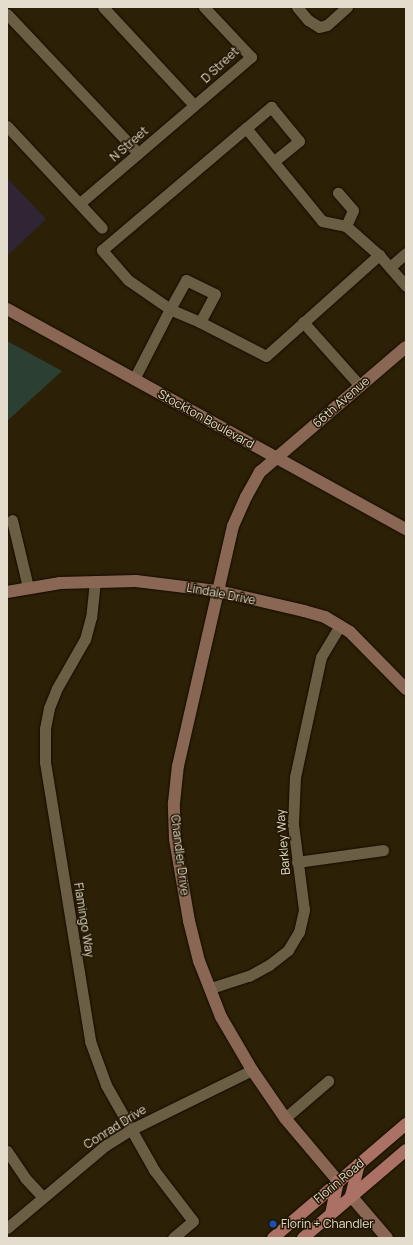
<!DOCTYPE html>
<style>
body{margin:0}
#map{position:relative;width:413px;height:1245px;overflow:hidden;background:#2c2107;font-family:Manrope,sans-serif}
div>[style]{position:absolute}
.commercial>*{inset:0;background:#302534}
.green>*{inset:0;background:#2b3f33}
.roads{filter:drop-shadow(0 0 1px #140a00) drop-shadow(0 0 1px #140a00)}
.street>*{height:11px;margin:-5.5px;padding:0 5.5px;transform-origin:5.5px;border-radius:5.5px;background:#6a5e44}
.secondary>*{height:12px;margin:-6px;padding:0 6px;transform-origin:6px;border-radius:6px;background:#8a6754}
.primary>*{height:12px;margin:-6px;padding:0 6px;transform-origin:6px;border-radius:6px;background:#aa7164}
.dots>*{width:11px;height:11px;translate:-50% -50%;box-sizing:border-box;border:2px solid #221701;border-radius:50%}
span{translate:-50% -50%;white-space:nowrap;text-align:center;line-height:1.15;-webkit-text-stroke:3px #221701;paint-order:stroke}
.street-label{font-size:12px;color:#e4ddce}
.poi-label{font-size:12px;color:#e4ddce}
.left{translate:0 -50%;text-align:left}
.frame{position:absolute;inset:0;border:8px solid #e4ddce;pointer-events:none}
</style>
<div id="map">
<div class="commercial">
<div style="clip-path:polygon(7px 178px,46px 219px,7px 256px)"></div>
</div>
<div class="green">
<div style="clip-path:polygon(7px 341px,62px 371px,7px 421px)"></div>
</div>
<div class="roads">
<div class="street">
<div style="left:103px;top:7px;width:134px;rotate:47.1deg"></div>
<div style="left:297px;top:7px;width:17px;rotate:50deg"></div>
<div style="left:308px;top:20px;width:13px;rotate:32deg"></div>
<div style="left:319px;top:27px;width:8px;rotate:-14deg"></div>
<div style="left:327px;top:25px;width:27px;rotate:-42deg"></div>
<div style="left:7px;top:14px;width:191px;rotate:46.7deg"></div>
<div style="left:7px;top:126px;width:139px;rotate:47deg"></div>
<div style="left:246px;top:128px;width:33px;rotate:-40deg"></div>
<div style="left:271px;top:107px;width:44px;rotate:50.5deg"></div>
<div style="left:299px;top:141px;width:32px;rotate:141deg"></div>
<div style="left:80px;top:203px;width:225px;rotate:-40.5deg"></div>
<div style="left:251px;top:57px;width:69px;rotate:-133.2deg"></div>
<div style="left:346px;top:226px;width:44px;rotate:41.3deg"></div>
<div style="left:390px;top:267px;width:21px;rotate:-41deg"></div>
<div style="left:186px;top:280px;width:32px;rotate:26deg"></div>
<div style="left:215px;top:294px;width:32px;rotate:118deg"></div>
<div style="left:200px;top:322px;width:33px;rotate:-157deg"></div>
<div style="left:170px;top:309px;width:33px;rotate:-61deg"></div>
<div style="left:200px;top:322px;width:74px;rotate:27.3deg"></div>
<div style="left:266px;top:356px;width:152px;rotate:-41.8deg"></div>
<div style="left:379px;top:255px;width:41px;rotate:48.9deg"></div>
<div style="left:303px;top:322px;width:86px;rotate:48.3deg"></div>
<div style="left:134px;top:379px;width:79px;rotate:-62.8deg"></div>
<div style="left:170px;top:309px;width:51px;rotate:-145.4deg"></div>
<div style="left:128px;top:280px;width:40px;rotate:-131deg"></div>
<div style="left:102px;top:250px;width:189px;rotate:-40.3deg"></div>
<div style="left:246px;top:128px;width:120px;rotate:50.7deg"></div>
<div style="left:322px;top:221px;width:25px;rotate:12deg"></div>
<div style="left:346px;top:226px;width:17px;rotate:-66deg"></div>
<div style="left:353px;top:210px;width:23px;rotate:-131deg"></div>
<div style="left:12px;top:520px;width:69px;rotate:76.6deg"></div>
<div style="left:95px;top:581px;width:36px;rotate:96deg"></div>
<div style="left:91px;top:617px;width:23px;rotate:105deg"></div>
<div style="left:85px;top:639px;width:56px;rotate:119.7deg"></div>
<div style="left:57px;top:688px;width:22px;rotate:112deg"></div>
<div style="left:49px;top:708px;width:21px;rotate:101deg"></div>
<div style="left:45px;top:729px;width:33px;rotate:90deg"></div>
<div style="left:45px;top:762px;width:283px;rotate:80.8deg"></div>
<div style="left:90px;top:1041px;width:47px;rotate:70deg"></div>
<div style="left:106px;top:1085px;width:98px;rotate:60.5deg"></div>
<div style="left:154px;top:1170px;width:64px;rotate:52.6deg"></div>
<div style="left:193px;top:1221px;width:26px;rotate:140deg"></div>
<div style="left:297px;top:862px;width:87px;rotate:-7.9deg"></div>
<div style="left:211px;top:988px;width:40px;rotate:-18deg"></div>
<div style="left:249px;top:976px;width:23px;rotate:-29deg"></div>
<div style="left:269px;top:965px;width:24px;rotate:-38deg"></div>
<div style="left:288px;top:950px;width:21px;rotate:-59deg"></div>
<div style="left:299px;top:932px;width:23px;rotate:-77deg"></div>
<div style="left:304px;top:910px;width:87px;rotate:-97.3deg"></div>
<div style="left:293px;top:824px;width:47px;rotate:-87.6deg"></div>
<div style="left:295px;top:777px;width:123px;rotate:-77.8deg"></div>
<div style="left:321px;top:657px;width:37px;rotate:-59deg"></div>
<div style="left:285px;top:1118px;width:57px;rotate:-40.7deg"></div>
<div style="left:7px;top:1151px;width:32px;rotate:56deg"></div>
<div style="left:25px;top:1178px;width:26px;rotate:47deg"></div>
<div style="left:7px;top:1228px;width:129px;rotate:-40deg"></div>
<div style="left:106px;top:1145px;width:31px;rotate:-32deg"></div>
<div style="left:132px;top:1129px;width:134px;rotate:-26.2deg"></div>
</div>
<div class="secondary">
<div style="left:7px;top:309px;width:456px;rotate:28.9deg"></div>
<div style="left:7px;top:592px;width:54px;rotate:-9.6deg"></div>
<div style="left:60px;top:583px;width:76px;rotate:-1.5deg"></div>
<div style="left:136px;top:581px;width:83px;rotate:7deg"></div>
<div style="left:218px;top:591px;width:88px;rotate:13.1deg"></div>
<div style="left:304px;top:611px;width:22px;rotate:16deg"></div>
<div style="left:325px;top:617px;width:29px;rotate:31deg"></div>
<div style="left:350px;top:632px;width:80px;rotate:45.5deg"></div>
<div style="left:338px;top:1181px;width:82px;rotate:-130.1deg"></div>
<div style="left:285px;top:1118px;width:58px;rotate:-124.5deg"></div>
<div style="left:252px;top:1070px;width:61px;rotate:-120.3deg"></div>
<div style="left:221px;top:1017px;width:60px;rotate:-111.4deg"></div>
<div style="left:199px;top:961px;width:41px;rotate:-104deg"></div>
<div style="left:189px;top:921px;width:83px;rotate:-99.7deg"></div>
<div style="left:175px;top:839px;width:36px;rotate:-92deg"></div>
<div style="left:174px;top:803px;width:37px;rotate:-84deg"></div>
<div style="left:178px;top:766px;width:246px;rotate:-77.1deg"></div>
<div style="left:233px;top:526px;width:32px;rotate:-66deg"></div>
<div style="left:246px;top:497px;width:29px;rotate:-61deg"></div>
<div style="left:260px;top:472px;width:192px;rotate:-40.6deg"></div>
<div style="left:351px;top:1196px;width:55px;rotate:49.4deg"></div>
</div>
<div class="primary">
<div style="left:351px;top:1196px;width:33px;rotate:-76deg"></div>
<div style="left:331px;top:1214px;width:34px;rotate:-78deg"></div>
<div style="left:273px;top:1238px;width:175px;rotate:-40.6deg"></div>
<div style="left:303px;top:1238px;width:135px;rotate:-40.5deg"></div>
</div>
</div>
<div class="dots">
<div style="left:273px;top:1224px;background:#1a4fb4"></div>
</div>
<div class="street-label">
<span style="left:220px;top:65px;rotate:-43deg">D Street</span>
<span style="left:129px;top:144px;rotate:-41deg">N Street</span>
<span style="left:341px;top:402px;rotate:-41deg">66th Avenue</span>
<span style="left:206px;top:419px;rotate:29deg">Stockton Boulevard</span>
<span style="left:221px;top:594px;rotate:11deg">Lindale Drive</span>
<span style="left:283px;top:842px;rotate:-95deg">Barkley Way</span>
<span style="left:180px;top:855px;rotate:83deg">Chandler Drive</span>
<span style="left:84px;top:920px;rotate:81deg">Flamingo Way</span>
<span style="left:115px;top:1127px;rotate:-32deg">Conrad Drive</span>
<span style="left:339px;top:1181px;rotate:-40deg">Florin Road</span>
</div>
<div class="poi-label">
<span class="left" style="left:281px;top:1224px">Florin + Chandler</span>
</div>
<div class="frame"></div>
</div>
